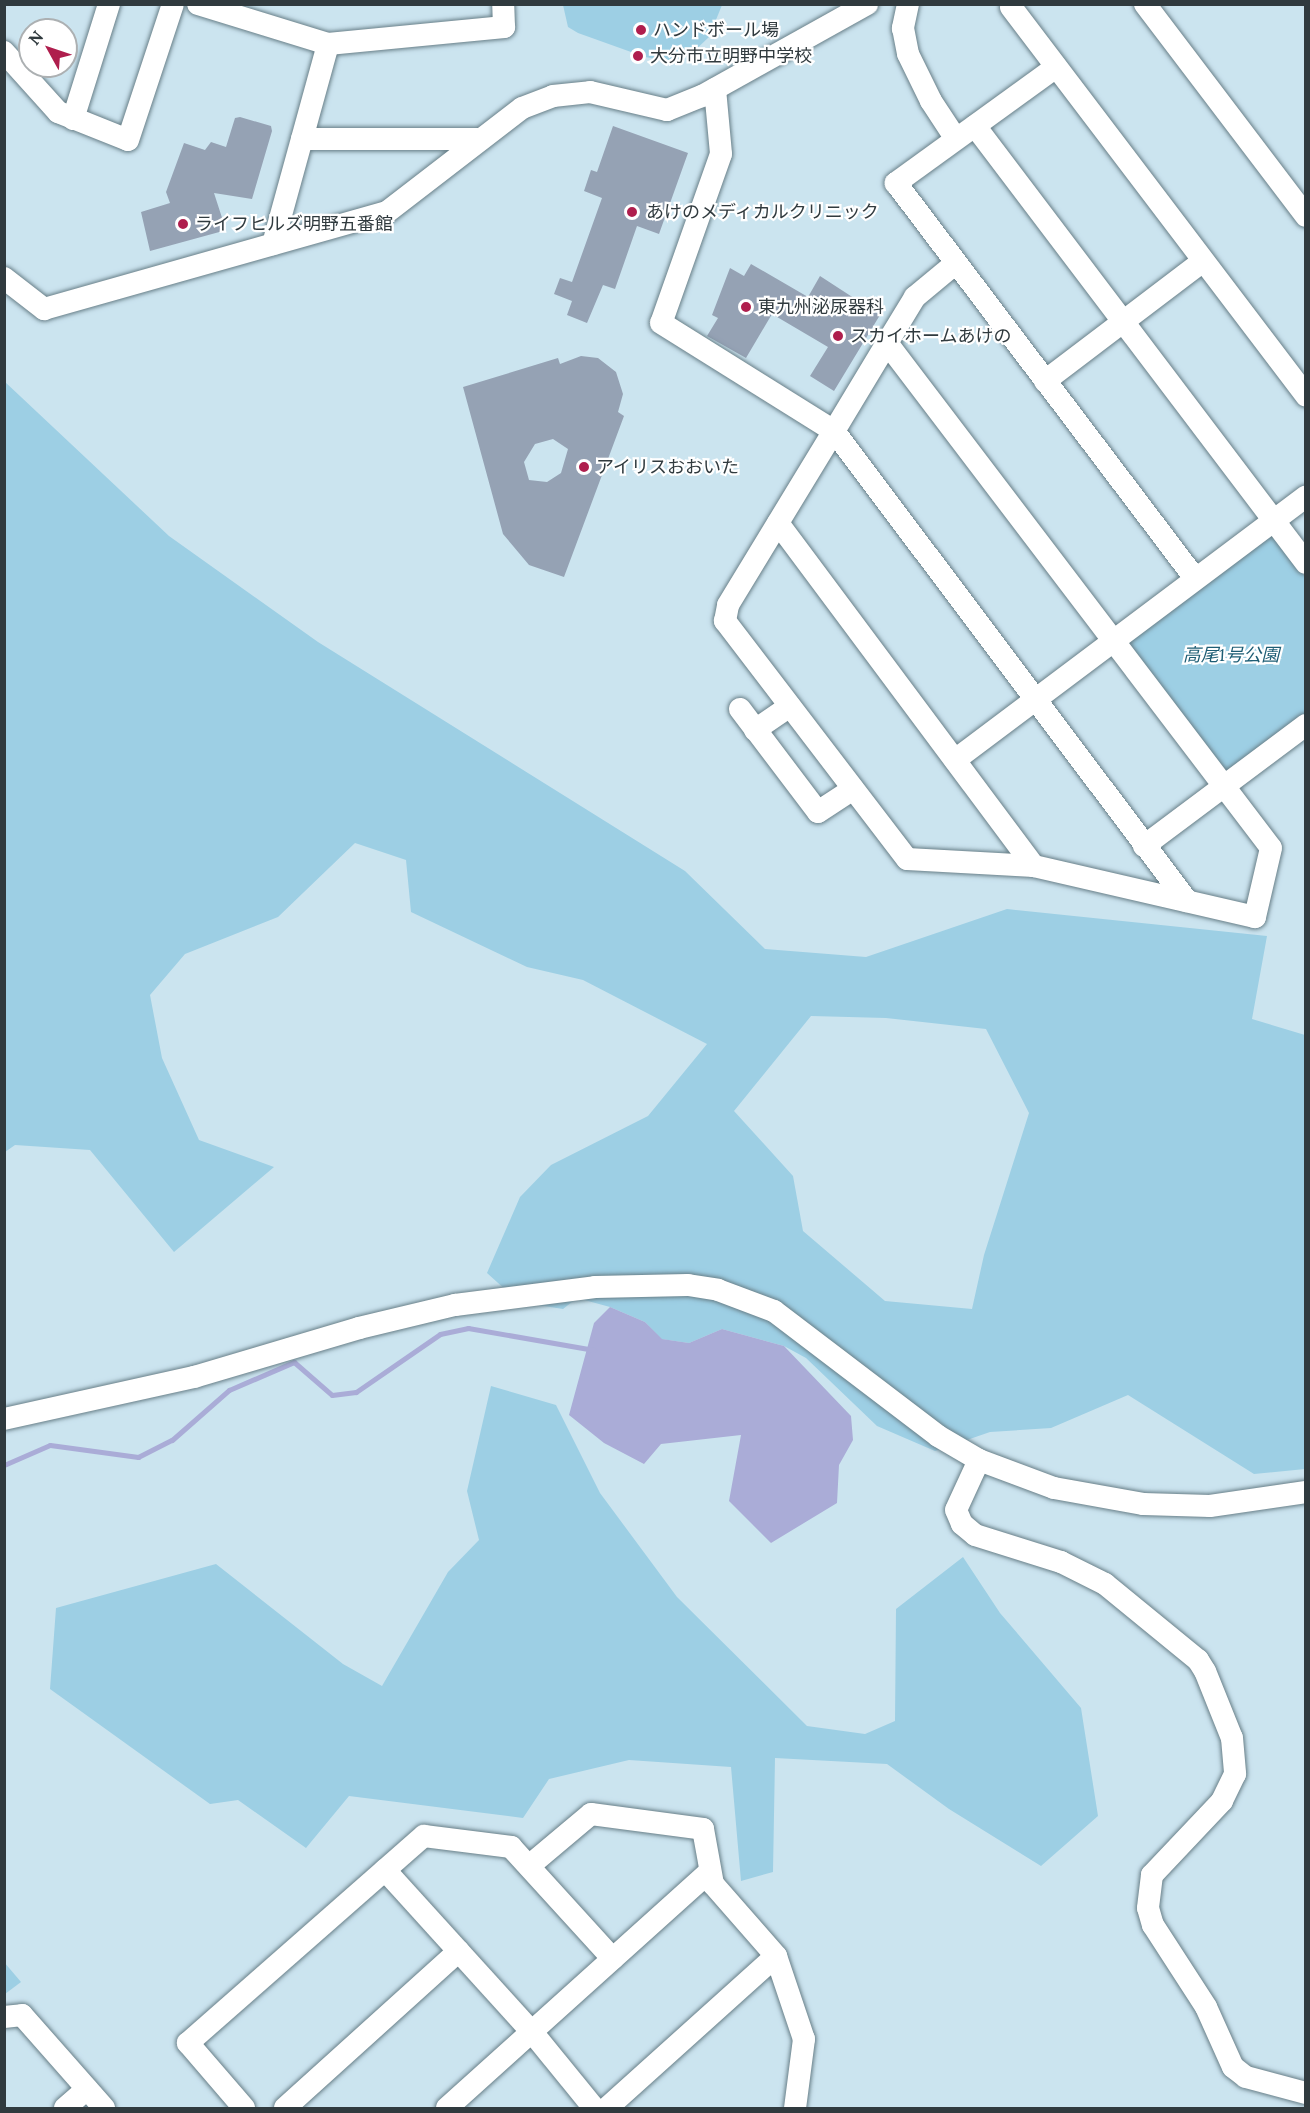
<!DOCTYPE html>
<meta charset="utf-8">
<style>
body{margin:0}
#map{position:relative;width:1310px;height:2113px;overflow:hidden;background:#cbe4ef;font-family:Lora,"Noto Sans JP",serif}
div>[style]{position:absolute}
.green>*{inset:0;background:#9dcfe4}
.water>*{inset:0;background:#aaacd7}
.stream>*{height:5px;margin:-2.5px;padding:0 2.5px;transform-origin:2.5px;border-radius:2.5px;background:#aaacd7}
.building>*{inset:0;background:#95a2b4}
.roads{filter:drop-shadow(0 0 2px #687f88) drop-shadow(0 0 2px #687f88)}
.minor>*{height:22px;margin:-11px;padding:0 11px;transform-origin:11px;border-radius:11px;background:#fff}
.dots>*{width:16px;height:16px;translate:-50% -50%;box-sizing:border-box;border:3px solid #fff;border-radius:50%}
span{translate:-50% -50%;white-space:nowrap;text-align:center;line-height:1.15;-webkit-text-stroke:4.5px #fff;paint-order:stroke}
.poi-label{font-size:18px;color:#303a3e}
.left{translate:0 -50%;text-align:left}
.park-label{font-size:18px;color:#1d5d74;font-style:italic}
.frame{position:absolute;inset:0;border:6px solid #303a3e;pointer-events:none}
.north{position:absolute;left:18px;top:18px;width:60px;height:60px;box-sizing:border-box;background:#fff;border:2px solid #acb0b2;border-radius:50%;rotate:310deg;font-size:16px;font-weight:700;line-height:24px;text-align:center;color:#303a3e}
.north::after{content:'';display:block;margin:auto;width:21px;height:27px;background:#af1e4d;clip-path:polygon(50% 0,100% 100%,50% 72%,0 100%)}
</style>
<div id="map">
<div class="green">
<div style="clip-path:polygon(563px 5px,563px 4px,722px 5px,709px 37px,689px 56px,669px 61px,645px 57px,578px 33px,568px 27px)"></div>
<div style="clip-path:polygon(evenodd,4px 381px,169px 536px,318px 642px,685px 871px,765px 949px,866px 957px,1007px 909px,1267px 936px,1252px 1019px,1305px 1035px,1305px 1469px,1254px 1474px,1128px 1395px,1051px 1428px,990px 1432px,935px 1451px,877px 1426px,806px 1358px,784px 1346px,722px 1329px,689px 1343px,661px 1339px,645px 1322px,610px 1307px,577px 1298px,563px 1309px,519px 1302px,487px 1273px,520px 1197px,551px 1165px,648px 1116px,707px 1044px,583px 980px,527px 967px,411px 912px,406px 860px,355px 843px,278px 917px,185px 954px,150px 995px,162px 1058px,199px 1140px,274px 1167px,174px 1252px,90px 1150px,15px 1145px,5px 1152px,4px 381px,811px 1016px,886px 1018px,986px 1029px,1029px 1113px,984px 1255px,972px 1309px,885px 1301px,803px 1231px,793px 1176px,734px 1111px,811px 1016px)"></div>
<div style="clip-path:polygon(1267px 533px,1278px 541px,1305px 577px,1305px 715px,1232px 771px,1223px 770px,1128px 646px,1130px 637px)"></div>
<div style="clip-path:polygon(491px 1386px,556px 1405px,600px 1493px,677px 1597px,807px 1726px,865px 1734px,895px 1721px,896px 1609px,963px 1557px,1000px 1613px,1081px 1708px,1098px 1816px,1041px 1866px,949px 1809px,887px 1764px,775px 1758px,773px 1872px,741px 1881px,731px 1767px,629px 1760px,549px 1779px,523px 1818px,349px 1796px,306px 1848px,238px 1800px,210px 1804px,50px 1689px,56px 1608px,216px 1564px,343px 1664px,382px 1686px,448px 1572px,479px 1540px,467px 1491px)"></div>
<div style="clip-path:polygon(4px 1962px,21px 1982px,5px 1994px,4px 1993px)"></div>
</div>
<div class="water">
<div style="clip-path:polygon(610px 1307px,645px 1322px,662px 1339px,689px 1343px,722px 1329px,784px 1346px,851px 1416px,853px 1440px,839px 1465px,837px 1503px,771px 1543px,729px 1501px,741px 1435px,661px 1444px,644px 1464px,604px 1443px,569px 1415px,594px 1323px)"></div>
</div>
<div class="stream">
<div style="left:4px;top:1465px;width:50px;rotate:-23.5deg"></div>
<div style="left:50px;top:1445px;width:89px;rotate:7.8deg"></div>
<div style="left:138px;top:1457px;width:38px;rotate:-27deg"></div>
<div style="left:172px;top:1440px;width:76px;rotate:-41.3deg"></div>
<div style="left:229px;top:1390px;width:71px;rotate:-23.3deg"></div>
<div style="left:294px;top:1362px;width:50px;rotate:41deg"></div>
<div style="left:332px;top:1395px;width:24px;rotate:-7deg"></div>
<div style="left:356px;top:1392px;width:102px;rotate:-34.6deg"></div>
<div style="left:440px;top:1334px;width:29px;rotate:-12deg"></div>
<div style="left:468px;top:1328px;width:128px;rotate:9.9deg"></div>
</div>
<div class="building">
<div style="clip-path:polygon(240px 117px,271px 126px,272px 131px,252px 199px,214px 193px,225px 227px,223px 231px,150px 251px,141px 212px,170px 203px,166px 192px,184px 143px,205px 150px,211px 142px,226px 147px,235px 118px)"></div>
<div style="clip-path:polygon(613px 126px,688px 153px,659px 234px,637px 226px,615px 289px,603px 285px,587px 323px,567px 315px,572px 301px,554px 294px,560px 278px,572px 282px,602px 198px,584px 191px,591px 170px,597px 172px)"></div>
<div style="clip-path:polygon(751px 264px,808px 297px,820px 276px,880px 315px,834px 391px,810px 376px,828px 347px,772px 314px,746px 358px,707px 336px,718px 318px,712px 315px,730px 268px,744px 276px)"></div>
<div style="clip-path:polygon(evenodd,581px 356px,598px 358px,616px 372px,623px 394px,618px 412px,624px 416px,564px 577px,529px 565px,503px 534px,463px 387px,558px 358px,560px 364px,581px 356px,553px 439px,568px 449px,561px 473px,547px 482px,529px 480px,524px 462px,535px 444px,553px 439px)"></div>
</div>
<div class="roads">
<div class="minor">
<div style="left:198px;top:4px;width:136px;rotate:17.1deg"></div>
<div style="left:328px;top:44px;width:177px;rotate:-5.5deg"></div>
<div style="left:504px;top:27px;width:23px;rotate:-92deg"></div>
<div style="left:908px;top:4px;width:25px;rotate:102deg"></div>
<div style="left:903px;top:28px;width:26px;rotate:79deg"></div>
<div style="left:908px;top:54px;width:52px;rotate:63.9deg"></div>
<div style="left:931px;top:101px;width:45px;rotate:56.7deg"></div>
<div style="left:1145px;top:4px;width:266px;rotate:52.8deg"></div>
<div style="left:1011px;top:7px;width:488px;rotate:52.8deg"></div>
<div style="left:4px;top:52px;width:81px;rotate:48deg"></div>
<div style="left:58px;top:112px;width:75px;rotate:21.8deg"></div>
<div style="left:128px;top:140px;width:143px;rotate:-71.7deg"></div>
<div style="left:1056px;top:67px;width:198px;rotate:144.1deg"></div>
<div style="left:896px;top:183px;width:496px;rotate:52.9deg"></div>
<div style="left:715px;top:89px;width:65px;rotate:84.7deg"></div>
<div style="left:721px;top:154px;width:179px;rotate:109.5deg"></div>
<div style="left:661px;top:323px;width:204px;rotate:32deg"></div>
<div style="left:834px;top:431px;width:588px;rotate:53.09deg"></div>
<div style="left:73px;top:119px;width:121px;rotate:-72.6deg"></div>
<div style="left:975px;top:126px;width:548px;rotate:52.86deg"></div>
<div style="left:302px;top:139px;width:179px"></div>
<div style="left:273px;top:244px;width:207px;rotate:-74.6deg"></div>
<div style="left:4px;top:278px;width:51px;rotate:37.8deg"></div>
<div style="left:44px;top:309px;width:356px;rotate:-15.8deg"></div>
<div style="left:387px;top:212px;width:170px;rotate:-37.6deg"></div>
<div style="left:522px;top:108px;width:33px;rotate:-21deg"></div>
<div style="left:553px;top:96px;width:37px;rotate:-6deg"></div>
<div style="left:590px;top:92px;width:79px;rotate:13.2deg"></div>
<div style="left:667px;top:110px;width:38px;rotate:-22deg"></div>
<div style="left:702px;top:96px;width:189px;rotate:-29.1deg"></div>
<div style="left:887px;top:343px;width:634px;rotate:52.75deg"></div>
<div style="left:1271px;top:848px;width:71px;rotate:103.1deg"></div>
<div style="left:1255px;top:917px;width:227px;rotate:-167deg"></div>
<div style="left:1034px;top:866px;width:127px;rotate:-176.8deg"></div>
<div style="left:907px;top:859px;width:300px;rotate:-127.4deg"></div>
<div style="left:725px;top:621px;width:16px;rotate:-79deg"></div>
<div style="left:728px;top:605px;width:204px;rotate:-58.7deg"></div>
<div style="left:834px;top:431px;width:103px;rotate:-58.9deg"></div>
<div style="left:887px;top:343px;width:54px;rotate:-58.7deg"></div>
<div style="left:915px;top:297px;width:53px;rotate:-39.7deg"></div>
<div style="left:1045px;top:381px;width:198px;rotate:-37.2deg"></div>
<div style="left:778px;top:523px;width:428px;rotate:53.3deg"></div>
<div style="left:740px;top:709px;width:129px;rotate:52.9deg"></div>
<div style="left:818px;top:812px;width:42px;rotate:-33.3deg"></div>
<div style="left:755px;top:730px;width:42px;rotate:-34.4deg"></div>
<div style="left:955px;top:760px;width:439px;rotate:-36.9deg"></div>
<div style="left:1144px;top:846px;width:202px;rotate:-36.8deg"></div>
<div style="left:4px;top:1419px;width:195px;rotate:-12.5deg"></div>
<div style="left:194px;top:1377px;width:172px;rotate:-16.5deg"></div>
<div style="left:359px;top:1328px;width:99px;rotate:-13.5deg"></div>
<div style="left:455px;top:1305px;width:141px;rotate:-7.3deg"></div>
<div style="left:595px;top:1287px;width:93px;rotate:-1.2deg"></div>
<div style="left:688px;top:1285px;width:30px;rotate:9deg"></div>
<div style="left:718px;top:1290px;width:60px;rotate:20.6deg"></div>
<div style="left:774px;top:1311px;width:206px;rotate:37.3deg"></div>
<div style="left:938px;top:1436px;width:48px;rotate:30.3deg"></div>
<div style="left:979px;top:1460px;width:80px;rotate:20.5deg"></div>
<div style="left:1054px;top:1488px;width:90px;rotate:10.2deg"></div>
<div style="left:1143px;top:1504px;width:67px;rotate:1.7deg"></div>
<div style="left:1210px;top:1506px;width:97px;rotate:-8.3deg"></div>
<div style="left:979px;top:1460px;width:55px;rotate:114.7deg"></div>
<div style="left:956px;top:1510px;width:15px;rotate:67deg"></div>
<div style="left:962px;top:1524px;width:17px;rotate:40deg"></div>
<div style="left:975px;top:1535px;width:90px;rotate:17.4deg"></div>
<div style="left:1061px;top:1562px;width:49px;rotate:26.6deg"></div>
<div style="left:1105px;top:1584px;width:120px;rotate:39.3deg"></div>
<div style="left:1198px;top:1660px;width:13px;rotate:58deg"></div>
<div style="left:1205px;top:1671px;width:72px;rotate:68.1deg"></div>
<div style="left:1232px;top:1738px;width:36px;rotate:85deg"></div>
<div style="left:1235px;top:1774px;width:30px;rotate:116deg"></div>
<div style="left:1222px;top:1801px;width:102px;rotate:133.4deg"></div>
<div style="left:1152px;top:1875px;width:33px;rotate:97deg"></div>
<div style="left:1148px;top:1908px;width:18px;rotate:74deg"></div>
<div style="left:1153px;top:1925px;width:98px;rotate:57.1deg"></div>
<div style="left:1206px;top:2007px;width:66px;rotate:65.8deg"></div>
<div style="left:1233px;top:2067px;width:16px;rotate:38deg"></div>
<div style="left:1246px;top:2077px;width:62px;rotate:14.9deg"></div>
<div style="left:529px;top:1866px;width:81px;rotate:-40deg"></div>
<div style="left:591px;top:1814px;width:113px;rotate:7.6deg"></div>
<div style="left:703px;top:1829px;width:56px;rotate:79.7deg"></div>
<div style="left:713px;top:1884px;width:96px;rotate:48.8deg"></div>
<div style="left:776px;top:1956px;width:88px;rotate:71.4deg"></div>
<div style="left:804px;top:2039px;width:70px;rotate:97.4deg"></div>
<div style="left:385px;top:1870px;width:219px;rotate:47.8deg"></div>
<div style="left:532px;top:2032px;width:98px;rotate:50.8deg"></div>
<div style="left:4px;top:2017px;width:18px;rotate:-6deg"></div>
<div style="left:22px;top:2015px;width:124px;rotate:48.6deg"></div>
<div style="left:65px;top:2108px;width:29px;rotate:-41deg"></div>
<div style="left:244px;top:2108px;width:86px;rotate:-130.7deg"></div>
<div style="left:188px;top:2043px;width:314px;rotate:-41.3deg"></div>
<div style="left:424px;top:1836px;width:88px;rotate:7.2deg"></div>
<div style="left:511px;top:1847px;width:151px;rotate:47.7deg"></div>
<div style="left:285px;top:2108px;width:234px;rotate:-42.1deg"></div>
<div style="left:447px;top:2108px;width:354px;rotate:-42deg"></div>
<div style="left:607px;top:2108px;width:227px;rotate:-42deg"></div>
</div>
</div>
<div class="dots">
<div style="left:641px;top:30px;background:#af1e4d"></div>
<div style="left:638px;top:56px;background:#af1e4d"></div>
<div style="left:632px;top:212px;background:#af1e4d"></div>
<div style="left:183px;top:224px;background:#af1e4d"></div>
<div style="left:746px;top:307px;background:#af1e4d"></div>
<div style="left:838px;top:336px;background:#af1e4d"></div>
<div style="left:584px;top:467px;background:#af1e4d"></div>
</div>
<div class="poi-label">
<span class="left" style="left:653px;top:30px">ハンドボール場</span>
<span class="left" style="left:650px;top:56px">大分市立明野中学校</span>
<span class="left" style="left:646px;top:212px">あけのメディカルクリニック</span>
<span class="left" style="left:195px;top:224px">ライフヒルズ明野五番館</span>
<span class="left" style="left:758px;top:307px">東九州泌尿器科</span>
<span class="left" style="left:850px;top:336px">スカイホームあけの</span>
<span class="left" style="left:596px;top:467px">アイリスおおいた</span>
</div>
<div class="park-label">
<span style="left:1231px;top:655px">高尾1号公園</span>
</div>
<div class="frame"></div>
<div class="north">N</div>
</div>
